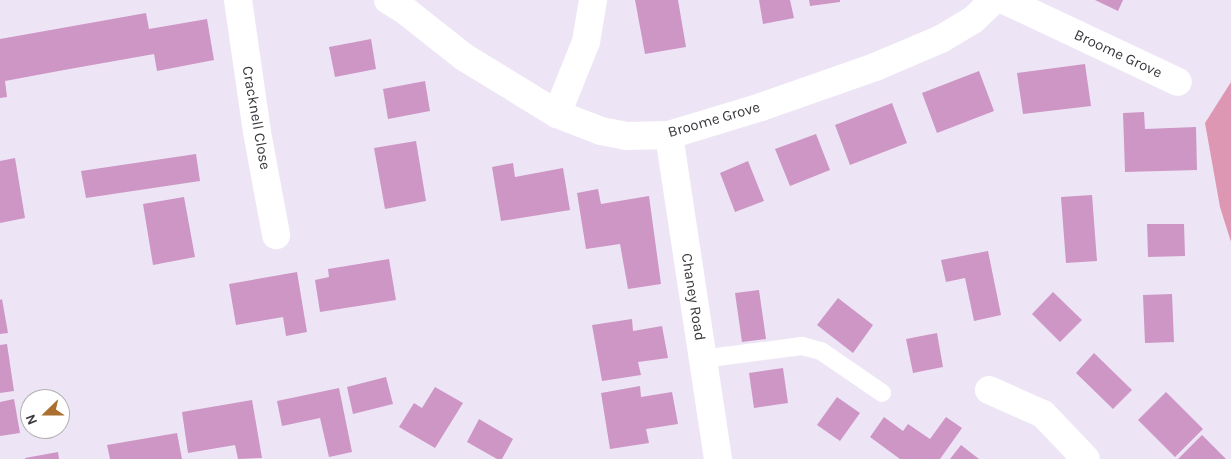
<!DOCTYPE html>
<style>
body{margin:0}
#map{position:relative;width:1231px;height:459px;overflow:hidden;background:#ede5f5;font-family:Karla,sans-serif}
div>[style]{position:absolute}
.forest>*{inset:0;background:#de97b2}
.building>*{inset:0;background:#cd96c5}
.service>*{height:18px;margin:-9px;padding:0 9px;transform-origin:9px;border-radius:9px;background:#fff}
.minor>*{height:28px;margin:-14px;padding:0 14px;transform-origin:14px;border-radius:14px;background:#fff}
span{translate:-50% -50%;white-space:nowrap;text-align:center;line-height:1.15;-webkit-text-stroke:5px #fff;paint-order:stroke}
.street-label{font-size:15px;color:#3a373d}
.north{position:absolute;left:20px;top:389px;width:50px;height:50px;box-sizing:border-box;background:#fff;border:1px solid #b0afb1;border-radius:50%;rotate:248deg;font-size:14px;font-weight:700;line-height:20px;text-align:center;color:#3a373d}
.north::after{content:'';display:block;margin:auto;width:18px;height:22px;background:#ab7031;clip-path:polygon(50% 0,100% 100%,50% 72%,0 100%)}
</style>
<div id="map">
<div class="forest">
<div style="clip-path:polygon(1231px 82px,1231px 242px,1220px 207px,1205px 123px)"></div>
</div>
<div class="building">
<div style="clip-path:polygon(635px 0,678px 0,686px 47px,645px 54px)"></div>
<div style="clip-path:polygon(759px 0,790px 0,794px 18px,763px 24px)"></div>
<div style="clip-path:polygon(809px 0,840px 0,840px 2px,810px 6px)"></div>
<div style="clip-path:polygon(1095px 0,1123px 0,1118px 11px)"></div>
<div style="clip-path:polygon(146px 13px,149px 29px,207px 19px,214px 60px,157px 71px,154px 54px,64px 70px,5px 81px,7px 97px,0 98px,0 39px)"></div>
<div style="clip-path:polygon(371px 39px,376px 69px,335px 77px,329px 47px)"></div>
<div style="clip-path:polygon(1085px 64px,1091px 106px,1023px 114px,1017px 73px)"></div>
<div style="clip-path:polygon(979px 71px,994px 111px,937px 133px,922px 93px)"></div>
<div style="clip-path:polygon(425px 81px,430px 111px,388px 119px,383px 89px)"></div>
<div style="clip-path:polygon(892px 103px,907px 143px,850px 165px,835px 125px)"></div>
<div style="clip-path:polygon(1144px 112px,1145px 129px,1196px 127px,1197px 170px,1125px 172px,1123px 113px)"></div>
<div style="clip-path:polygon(816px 134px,830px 170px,790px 186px,775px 149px)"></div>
<div style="clip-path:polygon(416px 141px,426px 201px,385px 209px,374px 148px)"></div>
<div style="clip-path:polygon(196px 154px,200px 181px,86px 198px,81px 171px)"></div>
<div style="clip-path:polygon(15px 158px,25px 218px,0 223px,0 161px)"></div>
<div style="clip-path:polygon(748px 161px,764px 201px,735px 212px,720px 173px)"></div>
<div style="clip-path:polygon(513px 163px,515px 177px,563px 168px,570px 210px,501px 221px,492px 167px)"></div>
<div style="clip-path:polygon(598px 189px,601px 204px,649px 196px,661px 284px,628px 289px,620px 244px,586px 249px,577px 193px)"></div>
<div style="clip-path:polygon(1092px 195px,1097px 261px,1066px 263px,1061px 197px)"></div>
<div style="clip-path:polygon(184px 197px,195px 257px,153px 265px,143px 204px)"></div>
<div style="clip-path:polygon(1147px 224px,1184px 224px,1185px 256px,1148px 257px)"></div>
<div style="clip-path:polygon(988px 251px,1001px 315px,974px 321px,965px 278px,946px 282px,941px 260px)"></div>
<div style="clip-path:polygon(389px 259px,396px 300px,320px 312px,315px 280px,329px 277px,328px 269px)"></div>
<div style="clip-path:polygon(297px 272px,307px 332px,286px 336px,283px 317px,236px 325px,229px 284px)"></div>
<div style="clip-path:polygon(759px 290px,766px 339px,742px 342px,735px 293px)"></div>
<div style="clip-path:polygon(1053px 292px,1082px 320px,1060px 342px,1032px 314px)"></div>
<div style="clip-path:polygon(1172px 294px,1174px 342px,1145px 343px,1143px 295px)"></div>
<div style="clip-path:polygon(838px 298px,873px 325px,853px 353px,817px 325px)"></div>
<div style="clip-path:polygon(2px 299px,8px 333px,0 334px,0 300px)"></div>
<div style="clip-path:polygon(632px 319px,633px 331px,662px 326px,668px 358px,638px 362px,641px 375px,602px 381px,592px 325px)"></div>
<div style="clip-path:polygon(937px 333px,943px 367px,913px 373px,906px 339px)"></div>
<div style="clip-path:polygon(7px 344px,14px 391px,0 393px,0 345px)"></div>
<div style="clip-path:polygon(1094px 353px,1132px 390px,1113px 409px,1076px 373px)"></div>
<div style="clip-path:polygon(783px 368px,788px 403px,754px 408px,749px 373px)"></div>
<div style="clip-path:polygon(386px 377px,393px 404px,353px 414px,347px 387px)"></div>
<div style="clip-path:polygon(640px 386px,641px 397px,672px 392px,678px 424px,646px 429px,649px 443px,610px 449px,601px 393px)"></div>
<div style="clip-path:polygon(435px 387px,463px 403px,435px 448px,399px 427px,414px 403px,422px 408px)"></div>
<div style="clip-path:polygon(339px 388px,352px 452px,329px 457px,320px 418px,282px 426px,277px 401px)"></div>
<div style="clip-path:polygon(1166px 392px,1203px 429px,1175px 457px,1138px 420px)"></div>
<div style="clip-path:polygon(837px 397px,860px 413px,840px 441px,817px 425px)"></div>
<div style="clip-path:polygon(14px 399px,20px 433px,0 436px,0 402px)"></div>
<div style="clip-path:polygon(252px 400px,262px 458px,238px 459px,235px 445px,188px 453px,182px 412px)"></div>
<div style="clip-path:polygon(884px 417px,903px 431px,908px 424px,930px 439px,946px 417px,962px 428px,940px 459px,900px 459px,870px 437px)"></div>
<div style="clip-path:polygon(479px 419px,513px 439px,502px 459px,497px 459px,467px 442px)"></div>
<div style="clip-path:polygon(177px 433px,182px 459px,110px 459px,107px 445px)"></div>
<div style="clip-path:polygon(1202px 435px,1226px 459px,1178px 459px)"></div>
<div style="clip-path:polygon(961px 445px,979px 459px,950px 459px)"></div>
<div style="clip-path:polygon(58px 452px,59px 459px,25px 459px,25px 458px)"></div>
</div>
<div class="service">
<div style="left:702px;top:359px;width:101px;rotate:-7.4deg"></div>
<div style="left:802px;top:346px;width:20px;rotate:15deg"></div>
<div style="left:821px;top:351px;width:74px;rotate:34.5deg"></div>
</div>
<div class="minor">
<div style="left:238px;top:0;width:133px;rotate:81.8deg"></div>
<div style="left:257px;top:132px;width:105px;rotate:79.5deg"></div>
<div style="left:388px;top:0;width:22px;rotate:32deg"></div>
<div style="left:407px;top:12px;width:73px;rotate:38.3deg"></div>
<div style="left:464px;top:57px;width:109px;rotate:31.5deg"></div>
<div style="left:557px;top:114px;width:47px;rotate:21.1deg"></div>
<div style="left:601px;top:131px;width:25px;rotate:11deg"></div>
<div style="left:626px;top:136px;width:43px;rotate:-1.3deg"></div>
<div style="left:669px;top:135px;width:96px;rotate:-16.9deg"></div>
<div style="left:761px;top:107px;width:121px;rotate:-19.3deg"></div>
<div style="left:875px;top:67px;width:72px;rotate:-23deg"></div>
<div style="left:941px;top:39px;width:37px;rotate:-31deg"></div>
<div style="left:973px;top:20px;width:29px;rotate:-44deg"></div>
<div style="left:1004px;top:0;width:192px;rotate:25.2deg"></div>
<div style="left:557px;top:114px;width:78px;rotate:-68.1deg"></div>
<div style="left:586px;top:42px;width:43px;rotate:-80.5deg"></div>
<div style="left:669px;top:135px;width:328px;rotate:81.4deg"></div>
<div style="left:989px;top:390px;width:59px;rotate:24deg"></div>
<div style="left:1043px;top:414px;width:62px;rotate:46.3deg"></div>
</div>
<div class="street-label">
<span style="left:1118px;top:54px;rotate:25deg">Broome Grove</span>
<span style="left:256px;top:118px;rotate:80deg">Cracknell Close</span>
<span style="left:714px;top:120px;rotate:-16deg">Broome Grove</span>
<span style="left:693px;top:297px;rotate:81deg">Chaney Road</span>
</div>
<div class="north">N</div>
</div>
